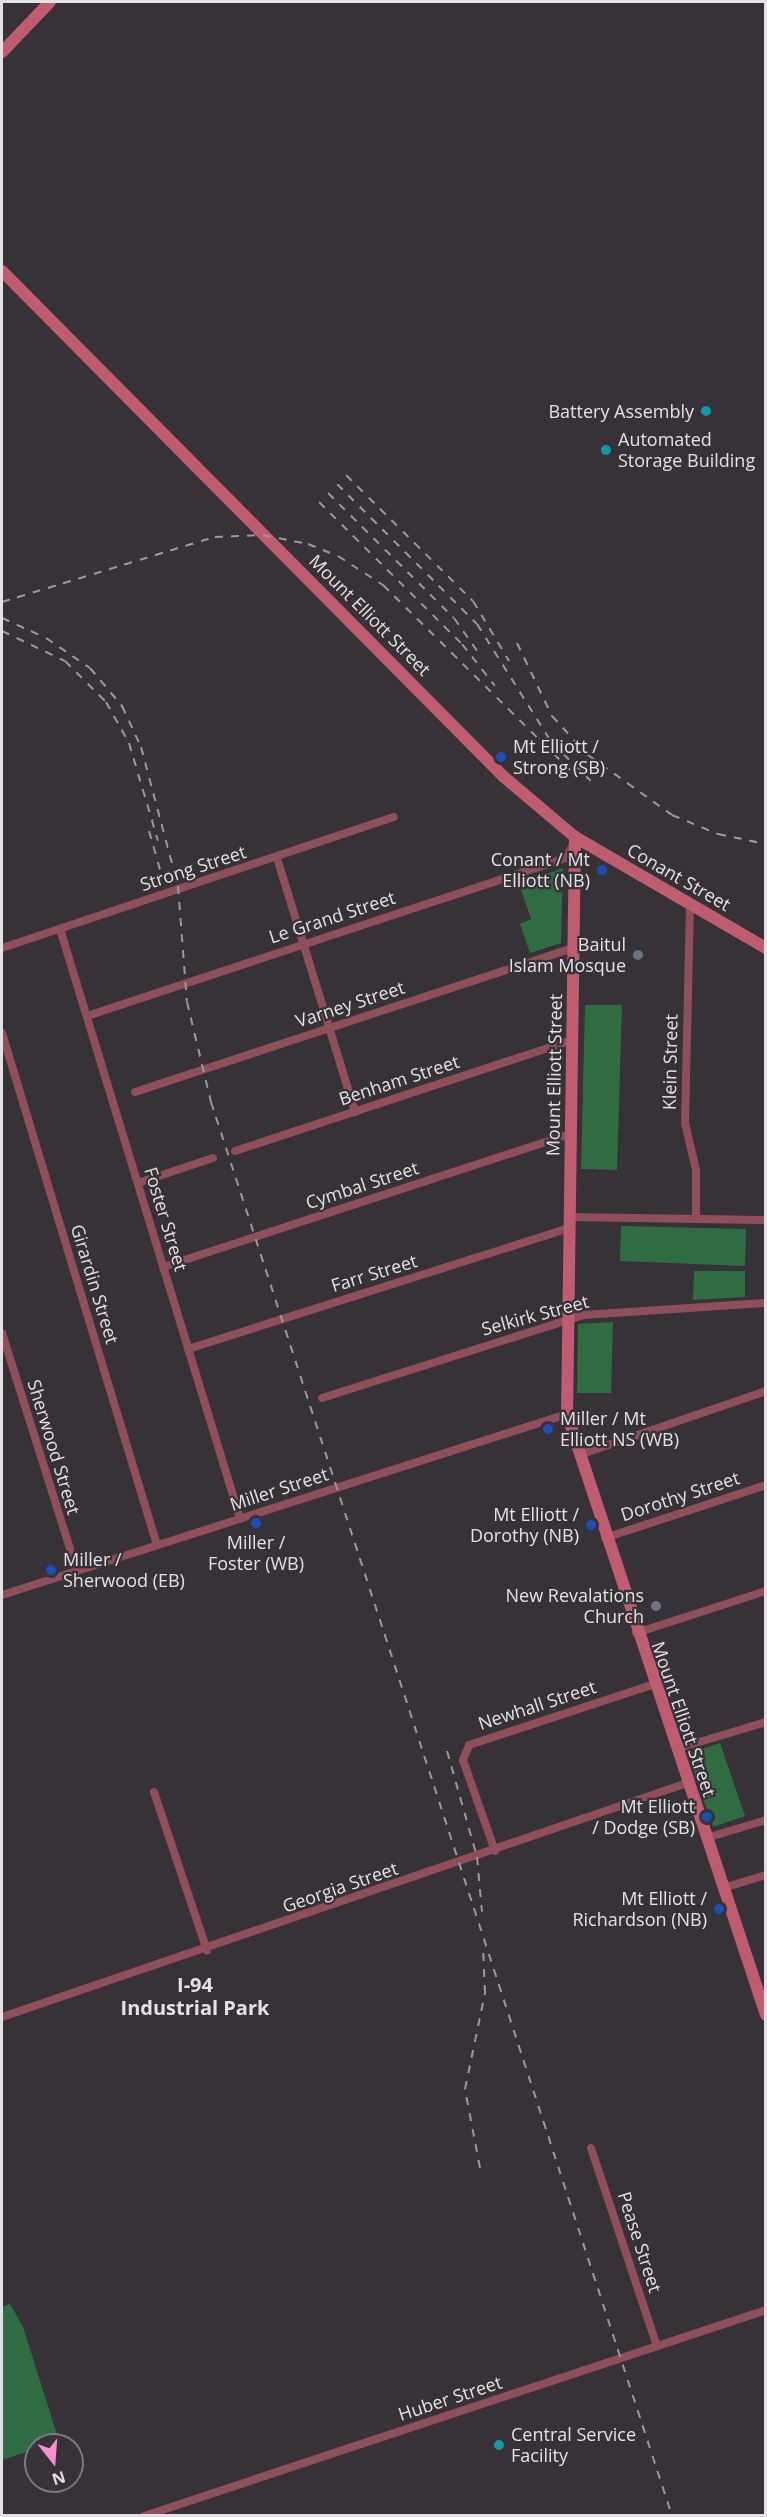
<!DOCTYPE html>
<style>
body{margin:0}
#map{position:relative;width:767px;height:2517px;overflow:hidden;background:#363237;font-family:"Open Sans",sans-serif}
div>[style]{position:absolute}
.green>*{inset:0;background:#2f6c41}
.street>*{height:8px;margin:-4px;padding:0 4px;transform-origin:4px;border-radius:4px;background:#8e4f5a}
.secondary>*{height:12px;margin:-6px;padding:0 6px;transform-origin:6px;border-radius:6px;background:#bf5c6f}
.rail>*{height:2px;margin-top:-1px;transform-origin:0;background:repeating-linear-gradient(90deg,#9b989c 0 8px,transparent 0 16px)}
.dots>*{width:16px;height:16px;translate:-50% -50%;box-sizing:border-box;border:3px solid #363237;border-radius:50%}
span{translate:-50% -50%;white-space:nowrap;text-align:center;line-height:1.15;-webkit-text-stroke:4.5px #363237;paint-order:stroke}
.poi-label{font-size:18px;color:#e4e1e5}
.right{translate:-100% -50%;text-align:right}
.left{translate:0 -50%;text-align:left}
.street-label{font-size:18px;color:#e4e1e5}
.neighbourhood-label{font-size:20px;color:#e4e1e5;font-weight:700}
.frame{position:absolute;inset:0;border:3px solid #e4e1e5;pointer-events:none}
.north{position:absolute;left:24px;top:2433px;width:60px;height:60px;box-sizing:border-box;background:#363237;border:2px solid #7c787d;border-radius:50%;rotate:163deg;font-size:16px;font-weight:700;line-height:24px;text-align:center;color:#e4e1e5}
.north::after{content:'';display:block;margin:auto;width:21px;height:27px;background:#f590d1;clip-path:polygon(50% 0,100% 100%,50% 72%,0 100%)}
</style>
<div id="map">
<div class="green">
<div style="clip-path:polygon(563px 868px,561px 943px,530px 953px,520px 924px,531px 919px,519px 884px)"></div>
<div style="clip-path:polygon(585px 1005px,622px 1005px,617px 1170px,581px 1169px)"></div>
<div style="clip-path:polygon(621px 1226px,746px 1229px,745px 1266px,620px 1261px)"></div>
<div style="clip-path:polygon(694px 1271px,745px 1271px,745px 1297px,693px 1300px)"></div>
<div style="clip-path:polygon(613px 1322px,611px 1393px,577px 1393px,578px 1324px)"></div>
<div style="clip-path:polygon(720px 1743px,745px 1816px,713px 1827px,688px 1754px)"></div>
<div style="clip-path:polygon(10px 2304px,23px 2327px,59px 2441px,2px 2460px,2px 2307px)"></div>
</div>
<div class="street">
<div style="left:277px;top:858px;width:266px;rotate:72.9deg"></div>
<div style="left:690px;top:904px;width:219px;rotate:91.3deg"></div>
<div style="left:685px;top:1123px;width:48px;rotate:76.8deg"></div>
<div style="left:696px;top:1170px;width:49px;rotate:90deg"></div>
<div style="left:60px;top:929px;width:616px;rotate:73.01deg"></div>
<div style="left:2px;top:948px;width:413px;rotate:-18.5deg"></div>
<div style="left:87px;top:1016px;width:504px;rotate:-18.26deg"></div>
<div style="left:566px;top:858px;width:17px;rotate:-62deg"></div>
<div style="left:2px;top:1033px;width:535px;rotate:73.16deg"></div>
<div style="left:135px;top:1092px;width:463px;rotate:-18.2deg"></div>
<div style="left:235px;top:1151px;width:356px;rotate:-18.2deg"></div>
<div style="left:138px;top:1183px;width:79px;rotate:-18.4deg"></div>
<div style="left:569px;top:1217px;width:197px;rotate:0.9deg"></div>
<div style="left:163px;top:1267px;width:429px;rotate:-18.1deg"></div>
<div style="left:2px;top:1333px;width:250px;rotate:72.5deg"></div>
<div style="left:188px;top:1349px;width:400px;rotate:-17.6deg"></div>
<div style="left:322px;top:1398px;width:274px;rotate:-17.6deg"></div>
<div style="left:583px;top:1315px;width:183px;rotate:-3.8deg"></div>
<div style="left:579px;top:1455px;width:198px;rotate:-18.9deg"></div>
<div style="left:605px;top:1538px;width:169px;rotate:-18.2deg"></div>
<div style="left:2px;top:1595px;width:593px;rotate:-17.76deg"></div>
<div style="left:636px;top:1633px;width:137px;rotate:-17.9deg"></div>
<div style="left:676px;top:1749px;width:94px;rotate:-16.7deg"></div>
<div style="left:154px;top:1792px;width:167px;rotate:71.5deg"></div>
<div style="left:706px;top:1838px;width:63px;rotate:-16.7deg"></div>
<div style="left:495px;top:1851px;width:96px;rotate:-109.4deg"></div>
<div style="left:463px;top:1760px;width:16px;rotate:-68deg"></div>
<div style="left:469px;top:1745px;width:195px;rotate:-18.2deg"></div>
<div style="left:723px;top:1888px;width:45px;rotate:-16.8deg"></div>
<div style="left:2px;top:2017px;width:724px;rotate:-18.86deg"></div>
<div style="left:591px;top:2148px;width:209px;rotate:71.6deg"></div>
<div style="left:144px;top:2516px;width:655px;rotate:-18.32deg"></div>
</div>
<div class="secondary">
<div style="left:2px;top:52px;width:69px;rotate:-46.2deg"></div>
<div style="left:2px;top:271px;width:713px;rotate:45.23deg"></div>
<div style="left:504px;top:777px;width:93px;rotate:40.2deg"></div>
<div style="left:575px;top:837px;width:221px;rotate:30.2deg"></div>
<div style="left:575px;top:837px;width:577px;rotate:90.79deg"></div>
<div style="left:567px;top:1414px;width:633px;rotate:71.68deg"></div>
</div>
<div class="rail">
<div style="left:346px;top:475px;width:179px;rotate:44.8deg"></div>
<div style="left:473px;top:601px;width:70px;rotate:59deg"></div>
<div style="left:337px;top:484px;width:198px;rotate:45deg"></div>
<div style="left:477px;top:624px;width:141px;rotate:57.8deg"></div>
<div style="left:552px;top:743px;width:54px;rotate:44.3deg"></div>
<div style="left:328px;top:493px;width:177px;rotate:44.8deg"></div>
<div style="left:454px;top:618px;width:45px;rotate:54.9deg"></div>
<div style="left:319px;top:502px;width:202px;rotate:44.8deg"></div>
<div style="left:462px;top:644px;width:53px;rotate:51.8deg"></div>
<div style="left:2px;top:602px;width:223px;rotate:-17deg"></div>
<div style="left:215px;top:537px;width:48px;rotate:-2.4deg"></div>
<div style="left:263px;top:535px;width:46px;rotate:11.3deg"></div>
<div style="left:308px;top:544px;width:32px;rotate:22deg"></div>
<div style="left:338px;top:556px;width:54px;rotate:32.8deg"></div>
<div style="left:383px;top:585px;width:263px;rotate:44.7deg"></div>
<div style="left:2px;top:618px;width:48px;rotate:24.4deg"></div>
<div style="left:46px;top:638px;width:53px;rotate:34.3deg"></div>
<div style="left:90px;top:668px;width:50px;rotate:49.9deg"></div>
<div style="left:122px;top:706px;width:45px;rotate:65.1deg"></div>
<div style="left:141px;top:747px;width:144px;rotate:75.1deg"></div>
<div style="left:178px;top:886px;width:116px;rotate:85.6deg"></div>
<div style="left:187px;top:1002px;width:103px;rotate:76.5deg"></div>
<div style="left:211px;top:1102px;width:1487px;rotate:71.94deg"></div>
<div style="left:2px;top:631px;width:70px;rotate:25.5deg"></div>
<div style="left:65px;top:661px;width:58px;rotate:45deg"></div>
<div style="left:106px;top:702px;width:47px;rotate:60.7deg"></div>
<div style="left:129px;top:743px;width:102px;rotate:73.5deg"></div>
<div style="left:517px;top:643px;width:81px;rotate:64.4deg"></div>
<div style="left:552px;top:716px;width:53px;rotate:47.3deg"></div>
<div style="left:588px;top:755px;width:103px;rotate:35.5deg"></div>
<div style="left:672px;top:815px;width:50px;rotate:22.4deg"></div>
<div style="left:718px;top:834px;width:49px;rotate:11.8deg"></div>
<div style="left:149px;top:831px;width:40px;rotate:74deg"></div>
<div style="left:447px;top:1751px;width:110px;rotate:74.2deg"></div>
<div style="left:477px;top:1857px;width:55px;rotate:84.8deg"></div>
<div style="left:480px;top:2168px;width:80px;rotate:-100.8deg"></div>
<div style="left:465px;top:2089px;width:98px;rotate:-78.2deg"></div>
<div style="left:485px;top:1993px;width:46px;rotate:-92.5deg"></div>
</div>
<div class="dots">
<div style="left:706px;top:411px;background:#0f9aa8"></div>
<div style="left:606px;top:450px;background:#0f9aa8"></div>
<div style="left:501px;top:757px;background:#1a4fb4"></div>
<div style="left:602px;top:870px;background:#1a4fb4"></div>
<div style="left:638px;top:955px;background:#6b7280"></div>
<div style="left:548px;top:1429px;background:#1a4fb4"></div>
<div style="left:256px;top:1523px;background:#1a4fb4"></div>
<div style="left:591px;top:1525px;background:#1a4fb4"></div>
<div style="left:51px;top:1570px;background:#1a4fb4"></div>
<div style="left:656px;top:1606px;background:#6b7280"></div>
<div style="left:707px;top:1817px;background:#1a4fb4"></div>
<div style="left:719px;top:1909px;background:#1a4fb4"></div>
<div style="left:499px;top:2445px;background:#0f9aa8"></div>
</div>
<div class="poi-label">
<span class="right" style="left:694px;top:411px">Battery Assembly</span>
<span class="left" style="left:618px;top:450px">Automated<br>Storage Building</span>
<span class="left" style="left:513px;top:757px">Mt Elliott /<br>Strong (SB)</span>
<span class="right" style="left:590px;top:870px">Conant / Mt<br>Elliott (NB)</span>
<span class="right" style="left:626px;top:955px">Baitul<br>Islam Mosque</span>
<span class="left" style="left:560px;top:1429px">Miller / Mt<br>Elliott NS (WB)</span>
<span class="right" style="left:579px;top:1525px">Mt Elliott /<br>Dorothy (NB)</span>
<span style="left:256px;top:1553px">Miller /<br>Foster (WB)</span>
<span class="left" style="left:63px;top:1570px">Miller /<br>Sherwood (EB)</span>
<span class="right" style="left:644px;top:1606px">New Revalations<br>Church</span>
<span class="right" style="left:695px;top:1817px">Mt Elliott<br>/ Dodge (SB)</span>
<span class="right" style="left:707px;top:1909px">Mt Elliott /<br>Richardson (NB)</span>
<span class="left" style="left:511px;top:2445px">Central Service<br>Facility</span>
</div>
<div class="street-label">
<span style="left:370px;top:615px;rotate:45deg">Mount Elliott Street</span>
<span style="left:193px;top:868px;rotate:-18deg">Strong Street</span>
<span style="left:679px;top:877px;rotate:30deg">Conant Street</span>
<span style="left:332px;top:917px;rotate:-18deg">Le Grand Street</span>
<span style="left:350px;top:1004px;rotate:-18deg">Varney Street</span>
<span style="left:670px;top:1062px;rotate:-89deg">Klein Street</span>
<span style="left:554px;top:1075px;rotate:-89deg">Mount Elliott Street</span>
<span style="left:399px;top:1080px;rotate:-18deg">Benham Street</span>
<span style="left:362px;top:1185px;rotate:-18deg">Cymbal Street</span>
<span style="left:166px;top:1219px;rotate:73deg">Foster Street</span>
<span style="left:374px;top:1273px;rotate:-17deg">Farr Street</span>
<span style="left:95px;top:1284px;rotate:73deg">Girardin Street</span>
<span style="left:535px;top:1315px;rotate:-15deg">Selkirk Street</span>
<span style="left:54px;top:1447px;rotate:73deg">Sherwood Street</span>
<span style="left:279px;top:1489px;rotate:-18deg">Miller Street</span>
<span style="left:680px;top:1496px;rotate:-18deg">Dorothy Street</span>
<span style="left:537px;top:1705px;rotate:-18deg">Newhall Street</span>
<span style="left:684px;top:1719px;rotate:71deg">Mount Elliott Street</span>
<span style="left:340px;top:1887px;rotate:-19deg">Georgia Street</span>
<span style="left:640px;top:2242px;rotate:72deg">Pease Street</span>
<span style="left:450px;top:2398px;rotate:-18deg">Huber Street</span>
</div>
<div class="neighbourhood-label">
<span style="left:195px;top:1996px">I-94<br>Industrial Park</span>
</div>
<div class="frame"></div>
<div class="north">N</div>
</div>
